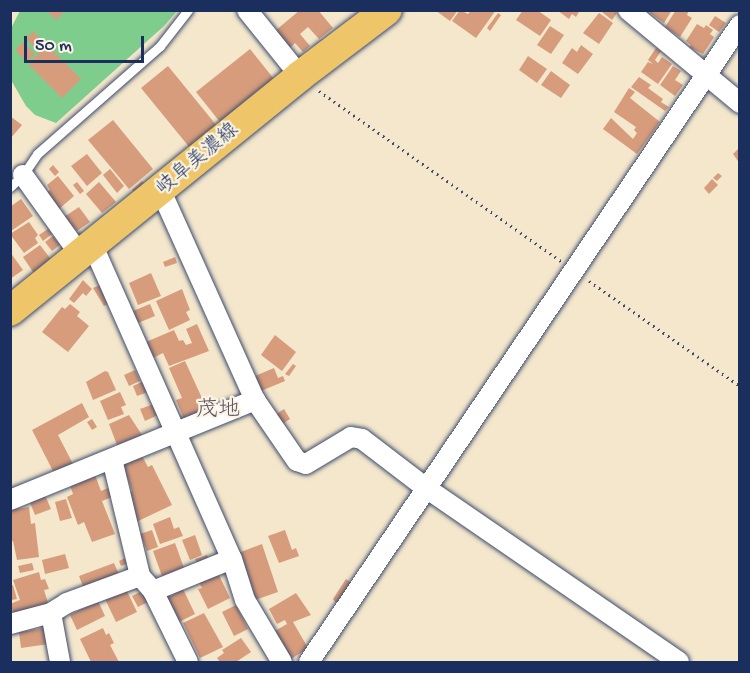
<!DOCTYPE html>
<meta charset="utf-8">
<style>
body{margin:0}
#map{position:relative;width:750px;height:673px;overflow:hidden;background:#f4e7cc;font-family:"Gochi Hand","Klee One",sans-serif}
div>[style]{position:absolute}
.green>*{inset:0;background:#7ecd8d}
.building>*{inset:0;background:#d79c7b}
.path>*{height:3px;margin-top:-1.5px;transform-origin:0;background:repeating-linear-gradient(90deg,#3c4b6e 0 1.5px,transparent 0 6px)}
.roads{filter:drop-shadow(0 0 2px #3c4b6e) drop-shadow(0 0 2px #3c4b6e)}
.service>*{height:9px;margin:-4.5px;padding:0 4.5px;transform-origin:4.5px;border-radius:4.5px;background:#fff}
.minor>*{height:20px;margin:-10px;padding:0 10px;transform-origin:10px;border-radius:10px;background:#fff}
.primary>*{height:30px;margin:-15px;padding:0 15px;transform-origin:15px;border-radius:15px;background:#eec569}
span{translate:-50% -50%;white-space:nowrap;text-align:center;line-height:1.15;-webkit-text-stroke:4.5px #fcf5e5;paint-order:stroke}
.street-label{font-size:20px;color:#1b2f5e}
.quarter-label{font-size:22px;color:#5d5568}
.frame{position:absolute;inset:0;border:12px solid #1b2f5e;pointer-events:none}
.scale{position:absolute;left:24px;top:36px;width:120px;height:27px;box-sizing:border-box;border:3px solid #1b2f5e;border-top:0;padding-left:8px;font-size:18px;line-height:21px;white-space:nowrap;color:#1b2f5e;-webkit-text-stroke:4px #fcf5e5;paint-order:stroke}
</style>
<div id="map">
<div class="green">
<div style="clip-path:polygon(20px 11px,177px 11px,164px 26px,56px 123px,35px 115px,26px 106px,11px 80px,10px 30px)"></div>
</div>
<div class="building">
<div style="clip-path:polygon(45px 10px,65px 10px,57px 20px)"></div>
<div style="clip-path:polygon(300px 10px,318px 10px,333px 28px,319px 39px,308px 27px,300px 34px,310px 46px,303px 52px,295px 43px,290px 48px,286px 45px,275px 31px)"></div>
<div style="clip-path:polygon(435px 10px,458px 10px,450px 21px)"></div>
<div style="clip-path:polygon(460px 10px,468px 14px,471px 10px,496px 10px,476px 38px,452px 21px)"></div>
<div style="clip-path:polygon(523px 10px,537px 10px,551px 20px,540px 36px,516px 20px)"></div>
<div style="clip-path:polygon(557px 10px,580px 10px,576px 17px,572px 14px,569px 19px)"></div>
<div style="clip-path:polygon(603px 10px,613px 10px,617px 13px,612px 20px,602px 12px)"></div>
<div style="clip-path:polygon(646px 10px,672px 10px,664px 23px)"></div>
<div style="clip-path:polygon(676px 10px,689px 10px,687px 15px,692px 18px,680px 37px,665px 27px)"></div>
<div style="clip-path:polygon(498px 13px,501px 15px,490px 31px,487px 28px)"></div>
<div style="clip-path:polygon(599px 13px,613px 23px,599px 44px,583px 33px)"></div>
<div style="clip-path:polygon(715px 16px,726px 23px,719px 32px,709px 25px)"></div>
<div style="clip-path:polygon(697px 24px,704px 28px,706px 25px,713px 30px,710px 34px,714px 37px,703px 54px,689px 47px,691px 45px,686px 41px)"></div>
<div style="clip-path:polygon(550px 26px,564px 35px,551px 54px,537px 45px)"></div>
<div style="clip-path:polygon(33px 31px,45px 43px,38px 51px,26px 39px)"></div>
<div style="clip-path:polygon(23px 42px,35px 54px,27px 62px,15px 50px)"></div>
<div style="clip-path:polygon(47px 45px,81px 79px,62px 98px,28px 64px)"></div>
<div style="clip-path:polygon(581px 45px,593px 54px,578px 74px,562px 63px,572px 48px,577px 52px)"></div>
<div style="clip-path:polygon(656px 48px,661px 51px,655px 60px,658px 63px,662px 57px,672px 64px,658px 84px,641px 72px,648px 62px,653px 64px,648px 60px)"></div>
<div style="clip-path:polygon(250px 49px,274px 79px,220px 122px,196px 92px)"></div>
<div style="clip-path:polygon(528px 56px,547px 69px,537px 83px,519px 70px)"></div>
<div style="clip-path:polygon(168px 66px,217px 126px,190px 148px,141px 88px)"></div>
<div style="clip-path:polygon(673px 66px,681px 71px,675px 80px,683px 85px,675px 96px,660px 85px)"></div>
<div style="clip-path:polygon(551px 71px,570px 85px,561px 98px,541px 85px)"></div>
<div style="clip-path:polygon(639px 77px,651px 85px,648px 88px,663px 99px,661px 102px,669px 107px,665px 111px,631px 87px)"></div>
<div style="clip-path:polygon(629px 88px,635px 92px,630px 98px,660px 122px,637px 154px,603px 129px,611px 118px,633px 139px,637px 133px,634px 130px,636px 127px,614px 112px)"></div>
<div style="clip-path:polygon(10px 116px,22px 125px,10px 139px)"></div>
<div style="clip-path:polygon(113px 120px,153px 169px,129px 189px,88px 140px)"></div>
<div style="clip-path:polygon(740px 147px,740px 164px,733px 154px)"></div>
<div style="clip-path:polygon(87px 154px,102px 173px,87px 186px,71px 166px)"></div>
<div style="clip-path:polygon(53px 165px,59px 172px,55px 176px,49px 169px)"></div>
<div style="clip-path:polygon(110px 169px,124px 186px,117px 193px,103px 175px)"></div>
<div style="clip-path:polygon(718px 173px,722px 176px,717px 181px,713px 178px)"></div>
<div style="clip-path:polygon(58px 176px,74px 196px,59px 209px,46px 193px,50px 190px,47px 185px)"></div>
<div style="clip-path:polygon(712px 179px,718px 185px,709px 194px,704px 188px)"></div>
<div style="clip-path:polygon(142px 181px,146px 186px,136px 195px,132px 190px)"></div>
<div style="clip-path:polygon(77px 182px,84px 191px,80px 194px,73px 185px)"></div>
<div style="clip-path:polygon(99px 182px,116px 202px,102px 213px,86px 194px)"></div>
<div style="clip-path:polygon(21px 199px,33px 216px,11px 231px,10px 207px)"></div>
<div style="clip-path:polygon(79px 207px,90px 222px,77px 231px,64px 217px)"></div>
<div style="clip-path:polygon(29px 222px,38px 235px,35px 238px,38px 243px,24px 253px,10px 234px)"></div>
<div style="clip-path:polygon(48px 229px,52px 234px,43px 241px,39px 235px)"></div>
<div style="clip-path:polygon(53px 236px,60px 245px,52px 251px,45px 242px)"></div>
<div style="clip-path:polygon(40px 245px,53px 262px,35px 275px,23px 257px)"></div>
<div style="clip-path:polygon(10px 252px,23px 270px,10px 279px)"></div>
<div style="clip-path:polygon(175px 257px,177px 263px,165px 267px,163px 262px)"></div>
<div style="clip-path:polygon(151px 273px,161px 296px,138px 305px,129px 283px)"></div>
<div style="clip-path:polygon(83px 280px,92px 289px,86px 296px,83px 293px,74px 303px,69px 299px)"></div>
<div style="clip-path:polygon(102px 284px,110px 303px,104px 306px,93px 288px)"></div>
<div style="clip-path:polygon(182px 289px,190px 310px,186px 312px,190px 320px,169px 330px,156px 301px)"></div>
<div style="clip-path:polygon(70px 304px,80px 312px,77px 316px,89px 326px,68px 352px,42px 332px,62px 307px,65px 309px)"></div>
<div style="clip-path:polygon(150px 304px,155px 316px,138px 323px,133px 311px)"></div>
<div style="clip-path:polygon(197px 324px,209px 351px,169px 366px,163px 353px,153px 358px,146px 342px,174px 330px,179px 341px,183px 340px,186px 345px,192px 343px,186px 329px)"></div>
<div style="clip-path:polygon(275px 335px,296px 352px,282px 371px,261px 355px)"></div>
<div style="clip-path:polygon(185px 361px,207px 409px,184px 419px,176px 400px,182px 398px,169px 368px)"></div>
<div style="clip-path:polygon(293px 364px,296px 366px,289px 376px,285px 374px)"></div>
<div style="clip-path:polygon(274px 368px,278px 378px,283px 376px,285px 381px,261px 391px,255px 376px)"></div>
<div style="clip-path:polygon(135px 370px,140px 381px,129px 386px,124px 375px)"></div>
<div style="clip-path:polygon(105px 371px,108px 372px,116px 390px,93px 400px,86px 382px)"></div>
<div style="clip-path:polygon(144px 381px,148px 392px,137px 396px,133px 386px)"></div>
<div style="clip-path:polygon(120px 392px,126px 405px,121px 407px,124px 414px,108px 420px,100px 401px)"></div>
<div style="clip-path:polygon(82px 403px,89px 417px,58px 435px,73px 464px,54px 473px,32px 430px)"></div>
<div style="clip-path:polygon(154px 404px,158px 415px,145px 421px,140px 409px)"></div>
<div style="clip-path:polygon(284px 409px,290px 419px,281px 425px,275px 415px)"></div>
<div style="clip-path:polygon(129px 415px,142px 435px,117px 445px,109px 424px)"></div>
<div style="clip-path:polygon(92px 419px,97px 427px,92px 430px,87px 422px)"></div>
<div style="clip-path:polygon(142px 456px,148px 467px,152px 465px,172px 505px,134px 523px,126px 494px,132px 491px,123px 466px)"></div>
<div style="clip-path:polygon(95px 475px,101px 491px,108px 488px,112px 497px,102px 501px,115px 534px,92px 542px,84px 522px,78px 525px,67px 497px,73px 494px,70px 485px)"></div>
<div style="clip-path:polygon(44px 493px,51px 509px,35px 515px,29px 500px)"></div>
<div style="clip-path:polygon(66px 499px,72px 518px,60px 521px,55px 502px)"></div>
<div style="clip-path:polygon(29px 507px,31px 524px,35px 523px,39px 557px,17px 560px,13px 541px,10px 541px,10px 510px)"></div>
<div style="clip-path:polygon(170px 517px,174px 529px,179px 527px,183px 536px,160px 544px,153px 524px)"></div>
<div style="clip-path:polygon(152px 530px,158px 547px,147px 551px,140px 534px)"></div>
<div style="clip-path:polygon(285px 530px,292px 550px,296px 548px,299px 556px,279px 563px,268px 536px)"></div>
<div style="clip-path:polygon(195px 535px,202px 555px,190px 560px,182px 540px)"></div>
<div style="clip-path:polygon(175px 543px,184px 568px,162px 576px,153px 551px)"></div>
<div style="clip-path:polygon(262px 544px,278px 592px,255px 600px,238px 553px)"></div>
<div style="clip-path:polygon(65px 554px,69px 568px,45px 574px,42px 560px)"></div>
<div style="clip-path:polygon(207px 555px,209px 559px,197px 563px,195px 559px)"></div>
<div style="clip-path:polygon(125px 558px,127px 564px,121px 566px,119px 561px)"></div>
<div style="clip-path:polygon(32px 563px,34px 570px,20px 573px,18px 566px)"></div>
<div style="clip-path:polygon(114px 563px,120px 577px,84px 589px,79px 576px)"></div>
<div style="clip-path:polygon(217px 571px,230px 598px,208px 609px,198px 589px,202px 588px,198px 581px)"></div>
<div style="clip-path:polygon(39px 572px,41px 580px,45px 579px,49px 589px,44px 590px,49px 606px,15px 617px,10px 604px,20px 600px,13px 580px)"></div>
<div style="clip-path:polygon(346px 579px,352px 583px,337px 605px,333px 599px)"></div>
<div style="clip-path:polygon(13px 585px,17px 599px,12px 600px,10px 586px)"></div>
<div style="clip-path:polygon(126px 589px,137px 612px,116px 622px,105px 599px)"></div>
<div style="clip-path:polygon(183px 589px,195px 614px,179px 622px,167px 598px)"></div>
<div style="clip-path:polygon(144px 590px,150px 601px,138px 607px,132px 596px)"></div>
<div style="clip-path:polygon(296px 593px,311px 615px,293px 622px,308px 648px,291px 659px,275px 631px,287px 624px,285px 620px,277px 624px,269px 609px)"></div>
<div style="clip-path:polygon(98px 601px,105px 616px,77px 630px,70px 615px)"></div>
<div style="clip-path:polygon(236px 605px,248px 629px,234px 636px,222px 612px)"></div>
<div style="clip-path:polygon(204px 613px,223px 647px,200px 658px,183px 623px)"></div>
<div style="clip-path:polygon(47px 628px,49px 644px,21px 648px,19px 632px)"></div>
<div style="clip-path:polygon(103px 628px,106px 635px,109px 633px,114px 643px,110px 645px,119px 662px,91px 662px,80px 639px)"></div>
<div style="clip-path:polygon(241px 638px,251px 652px,236px 662px,220px 662px,217px 658px,224px 653px,222px 650px)"></div>
</div>
<div class="path">
<div style="left:319px;top:91px;width:296px;rotate:35.1deg"></div>
<div style="left:589px;top:281px;width:184px;rotate:34.8deg"></div>
</div>
<div class="roads">
<div class="service">
<div style="left:10px;top:187px;width:18px;rotate:-43deg"></div>
<div style="left:23px;top:175px;width:25px;rotate:-56deg"></div>
<div style="left:37px;top:154px;width:164px;rotate:-41.3deg"></div>
<div style="left:160px;top:46px;width:46px;rotate:-52.1deg"></div>
</div>
<div class="minor">
<div style="left:247px;top:10px;width:85px;rotate:51.2deg"></div>
<div style="left:628px;top:10px;width:146px;rotate:39.7deg"></div>
<div style="left:23px;top:175px;width:100px;rotate:54.4deg"></div>
<div style="left:161px;top:191px;width:229px;rotate:65.8deg"></div>
<div style="left:255px;top:400px;width:74px;rotate:55.5deg"></div>
<div style="left:297px;top:461px;width:9px;rotate:18deg"></div>
<div style="left:306px;top:464px;width:52px;rotate:-31deg"></div>
<div style="left:351px;top:437px;width:11px;rotate:10deg"></div>
<div style="left:362px;top:439px;width:81px;rotate:37.4deg"></div>
<div style="left:426px;top:488px;width:307px;rotate:34.5deg"></div>
<div style="left:93px;top:246px;width:342px;rotate:66.1deg"></div>
<div style="left:232px;top:559px;width:43px;rotate:72.4deg"></div>
<div style="left:245px;top:600px;width:72px;rotate:59.2deg"></div>
<div style="left:112px;top:459px;width:120px;rotate:76.5deg"></div>
<div style="left:140px;top:576px;width:20px;rotate:49deg"></div>
<div style="left:153px;top:591px;width:79px;rotate:63.8deg"></div>
<div style="left:10px;top:500px;width:265px;rotate:-22.2deg"></div>
<div style="left:153px;top:591px;width:85px;rotate:-22.1deg"></div>
<div style="left:51px;top:613px;width:50px;rotate:79.6deg"></div>
<div style="left:10px;top:624px;width:42px;rotate:-15deg"></div>
<div style="left:51px;top:613px;width:19px;rotate:-32deg"></div>
<div style="left:67px;top:603px;width:78px;rotate:-20.3deg"></div>
<div style="left:309px;top:662px;width:769px;rotate:-55.92deg"></div>
</div>
<div class="primary">
<div style="left:10px;top:311px;width:373px;rotate:-39deg"></div>
<div style="left:300px;top:76px;width:109px;rotate:-37.2deg"></div>
</div>
</div>
<div class="street-label">
<span style="left:198px;top:160px;rotate:-40deg">岐阜美濃線</span>
</div>
<div class="quarter-label">
<span style="left:218px;top:412px">茂地</span>
</div>
<div class="frame"></div>
<div class="scale">50 m</div>
</div>
